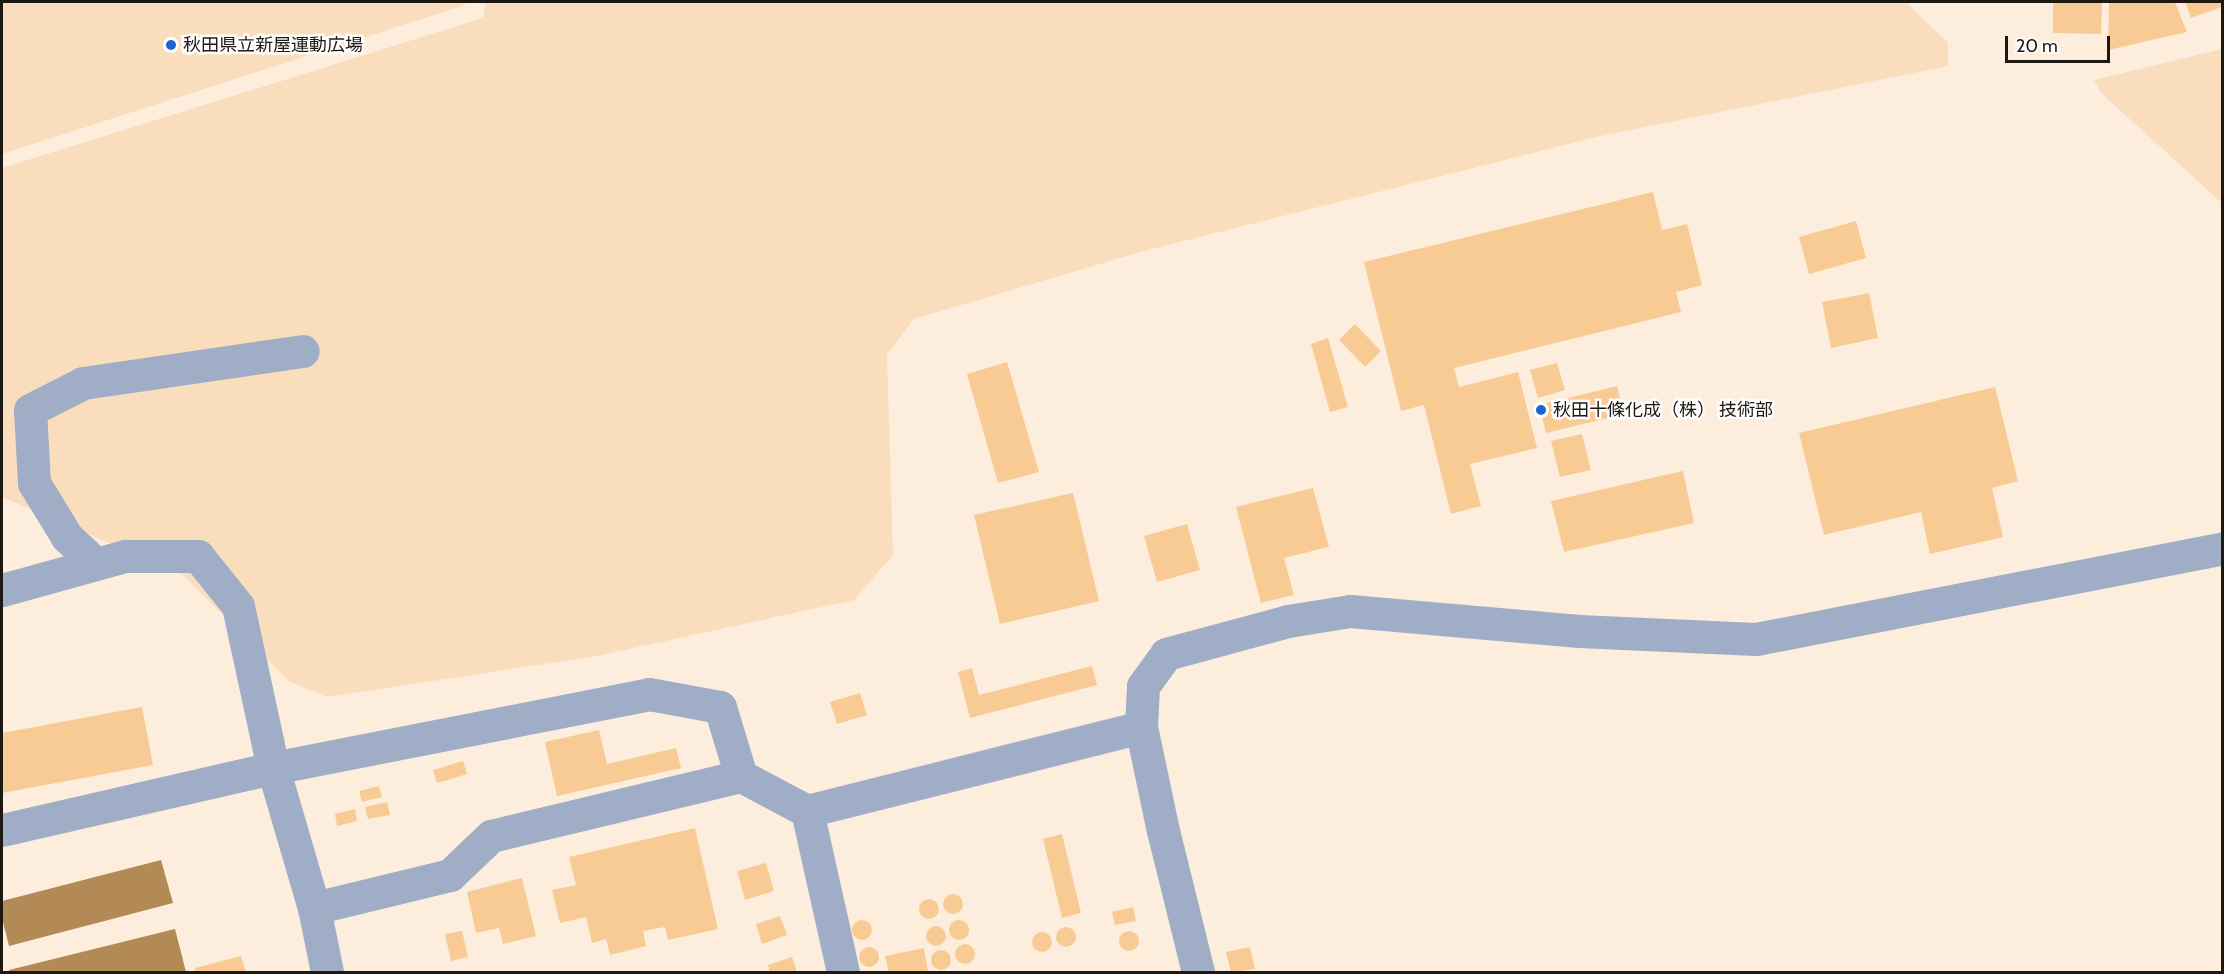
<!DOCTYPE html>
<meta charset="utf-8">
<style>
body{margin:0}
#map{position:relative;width:2224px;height:974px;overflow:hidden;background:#fceddd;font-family:Cabin,"Noto Sans JP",sans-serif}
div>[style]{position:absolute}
.green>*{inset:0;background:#f9ddbc}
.water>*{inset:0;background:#b38955}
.building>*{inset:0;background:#f8cb95}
.round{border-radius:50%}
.minor>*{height:33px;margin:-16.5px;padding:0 16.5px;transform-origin:16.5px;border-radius:16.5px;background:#9faec6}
.dots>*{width:16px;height:16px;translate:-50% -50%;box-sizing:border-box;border:3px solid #fdfdfd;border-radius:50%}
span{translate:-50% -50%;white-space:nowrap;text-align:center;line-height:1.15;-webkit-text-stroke:5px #fdfdfd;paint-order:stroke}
.poi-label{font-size:18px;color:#1d1812}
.left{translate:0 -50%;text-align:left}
.frame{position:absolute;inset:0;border:3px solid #1d1812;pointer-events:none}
.scale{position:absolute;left:2005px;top:36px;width:105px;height:27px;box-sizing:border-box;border:3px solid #1d1812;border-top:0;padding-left:8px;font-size:18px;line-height:21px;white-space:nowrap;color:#1d1812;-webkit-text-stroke:4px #fdfdfd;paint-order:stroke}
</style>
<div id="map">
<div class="green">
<div style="clip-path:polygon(2px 2px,463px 2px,465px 5px,2px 154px)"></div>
<div style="clip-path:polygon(486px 2px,1906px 2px,1948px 43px,1948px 66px,1596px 137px,1144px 251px,914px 319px,887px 355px,893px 555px,854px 600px,597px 656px,327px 697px,290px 682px,182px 574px,2px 497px,2px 168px,483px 18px)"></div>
<div style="clip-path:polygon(2222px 49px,2222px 203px,2101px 93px,2094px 80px)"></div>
</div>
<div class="water">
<div style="clip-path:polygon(161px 860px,173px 903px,9px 946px,2px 918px,2px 901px)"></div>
<div style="clip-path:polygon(175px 929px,186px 972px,9px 972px,9px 970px)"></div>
</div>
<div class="building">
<div style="clip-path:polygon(2053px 2px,2102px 2px,2101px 34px,2053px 33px)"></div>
<div style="clip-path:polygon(2109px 2px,2175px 2px,2187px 32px,2108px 50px)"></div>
<div style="clip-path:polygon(2185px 2px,2222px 2px,2222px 7px,2191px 18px)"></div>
<div style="clip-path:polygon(1653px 192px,1662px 230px,1687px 224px,1702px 285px,1676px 292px,1681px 312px,1454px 368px,1459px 387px,1518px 372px,1537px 448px,1470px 464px,1481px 506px,1451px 514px,1424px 405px,1401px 411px,1364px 262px)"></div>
<div style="clip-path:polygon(1856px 221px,1866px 258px,1809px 274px,1799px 237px)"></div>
<div style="clip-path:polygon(1869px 293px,1878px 338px,1831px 348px,1822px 302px)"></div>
<div style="clip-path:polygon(1355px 324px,1381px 351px,1365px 367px,1339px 340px)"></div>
<div style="clip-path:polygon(1328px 338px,1348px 407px,1330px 412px,1311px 344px)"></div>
<div style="clip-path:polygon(1007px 362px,1039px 472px,998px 483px,967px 374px)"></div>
<div style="clip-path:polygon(1557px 363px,1565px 390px,1538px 398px,1530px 370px)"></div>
<div style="clip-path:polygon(1617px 386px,1624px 414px,1546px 433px,1539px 405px)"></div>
<div style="clip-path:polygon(1995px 387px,2018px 481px,1992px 488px,2003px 537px,1930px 554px,1921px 512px,1824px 535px,1799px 433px)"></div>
<div style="clip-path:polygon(1582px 434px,1591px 470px,1560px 477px,1551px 441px)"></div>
<div style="clip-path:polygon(1683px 471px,1694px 523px,1564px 552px,1551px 501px)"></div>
<div style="clip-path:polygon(1313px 488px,1329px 547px,1284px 558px,1294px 595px,1261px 603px,1236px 507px)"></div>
<div style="clip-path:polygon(1073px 493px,1099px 601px,1000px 624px,974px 515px)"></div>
<div style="clip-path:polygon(1187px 524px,1200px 570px,1157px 582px,1144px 536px)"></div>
<div style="clip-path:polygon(1092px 666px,1097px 685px,970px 718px,958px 672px,972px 668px,979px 695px)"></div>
<div style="clip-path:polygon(860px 693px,867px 715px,837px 724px,830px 702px)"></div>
<div style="clip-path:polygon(142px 707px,153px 765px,2px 793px,2px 733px)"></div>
<div style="clip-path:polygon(599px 730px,607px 764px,676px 748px,681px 768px,557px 796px,545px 742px)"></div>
<div style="clip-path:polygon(463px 761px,467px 774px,437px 783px,433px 770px)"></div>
<div style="clip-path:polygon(379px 786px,382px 797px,362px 802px,359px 791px)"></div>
<div style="clip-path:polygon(387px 802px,390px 815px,368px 819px,365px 807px)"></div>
<div style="clip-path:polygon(355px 809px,357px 821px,337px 826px,335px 814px)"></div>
<div style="clip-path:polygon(695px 828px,718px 929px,668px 940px,665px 927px,643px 931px,646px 946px,610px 955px,606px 939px,592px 943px,586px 917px,560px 923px,552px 890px,576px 885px,569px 857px)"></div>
<div style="clip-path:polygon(1062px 834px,1081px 913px,1062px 918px,1043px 839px)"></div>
<div style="clip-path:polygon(766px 863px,774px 891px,745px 900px,737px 871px)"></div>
<div style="clip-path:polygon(522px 878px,536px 936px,503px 944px,499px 928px,476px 933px,467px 892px)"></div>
<div class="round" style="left:943px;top:894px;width:20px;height:20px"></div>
<div class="round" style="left:919px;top:899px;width:20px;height:20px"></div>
<div style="clip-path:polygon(1133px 907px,1136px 921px,1115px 925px,1112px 912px)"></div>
<div style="clip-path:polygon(780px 916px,787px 935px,762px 944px,756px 924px)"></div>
<div class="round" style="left:852px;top:920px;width:20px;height:20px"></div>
<div class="round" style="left:949px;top:920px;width:20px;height:20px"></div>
<div class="round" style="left:926px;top:926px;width:20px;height:20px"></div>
<div class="round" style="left:1056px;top:927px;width:20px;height:20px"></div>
<div style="clip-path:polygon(462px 931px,468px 957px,451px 961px,445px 934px)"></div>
<div class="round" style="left:1119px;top:931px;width:20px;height:20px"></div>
<div class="round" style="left:1032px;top:932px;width:20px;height:20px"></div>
<div class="round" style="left:955px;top:944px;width:20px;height:20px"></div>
<div style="clip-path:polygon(1250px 947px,1255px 969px,1231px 972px,1226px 952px)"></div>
<div class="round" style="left:859px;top:947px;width:20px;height:20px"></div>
<div style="clip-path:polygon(924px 948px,928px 972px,889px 972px,885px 956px)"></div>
<div class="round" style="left:931px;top:950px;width:20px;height:20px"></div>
<div style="clip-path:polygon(241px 956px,246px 972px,196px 972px,195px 968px)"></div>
<div style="clip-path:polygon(792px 957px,797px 972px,770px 972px,768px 965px)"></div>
</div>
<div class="minor">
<div style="left:96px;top:564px;width:40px;rotate:-137deg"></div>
<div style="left:67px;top:537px;width:63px;rotate:-121.4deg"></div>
<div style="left:34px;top:483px;width:73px;rotate:-93.1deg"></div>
<div style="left:30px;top:410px;width:59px;rotate:-27deg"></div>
<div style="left:83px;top:383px;width:222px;rotate:-8.3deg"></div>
<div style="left:2px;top:590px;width:128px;rotate:-15.5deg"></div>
<div style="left:125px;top:556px;width:73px"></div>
<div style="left:198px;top:556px;width:64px;rotate:51.3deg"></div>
<div style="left:238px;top:606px;width:166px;rotate:77.8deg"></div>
<div style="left:273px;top:768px;width:383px;rotate:-11.1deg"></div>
<div style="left:649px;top:694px;width:72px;rotate:10.4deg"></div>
<div style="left:720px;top:707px;width:72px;rotate:73.1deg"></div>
<div style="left:741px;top:776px;width:75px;rotate:27.9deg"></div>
<div style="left:2px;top:830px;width:278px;rotate:-12.9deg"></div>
<div style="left:273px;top:768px;width:146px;rotate:73.7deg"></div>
<div style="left:314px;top:908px;width:140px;rotate:-13.6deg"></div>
<div style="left:450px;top:875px;width:57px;rotate:-43.6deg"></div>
<div style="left:491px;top:836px;width:257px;rotate:-13.5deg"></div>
<div style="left:314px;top:908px;width:65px;rotate:78.5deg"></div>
<div style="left:843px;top:972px;width:165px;rotate:-102.6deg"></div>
<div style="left:807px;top:811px;width:344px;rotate:-14.1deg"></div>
<div style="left:1198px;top:972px;width:145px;rotate:-103.9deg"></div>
<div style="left:1163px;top:831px;width:106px;rotate:-101.9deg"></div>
<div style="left:1141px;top:727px;width:41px;rotate:-87.2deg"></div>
<div style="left:1143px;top:686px;width:39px;rotate:-54deg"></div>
<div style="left:1166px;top:654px;width:126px;rotate:-15.1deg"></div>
<div style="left:1288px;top:621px;width:63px;rotate:-9.2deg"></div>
<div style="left:1350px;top:611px;width:230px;rotate:5deg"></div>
<div style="left:1579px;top:631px;width:177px;rotate:2.6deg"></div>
<div style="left:1756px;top:639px;width:475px;rotate:-11deg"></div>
</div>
<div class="dots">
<div style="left:171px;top:45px;background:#1f65d0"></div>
<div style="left:1541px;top:410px;background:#1f65d0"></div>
</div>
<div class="poi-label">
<span class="left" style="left:183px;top:45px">秋田県立新屋運動広場</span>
<span class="left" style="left:1553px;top:410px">秋田十條化成（株） 技術部</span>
</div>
<div class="frame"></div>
<div class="scale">20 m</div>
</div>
